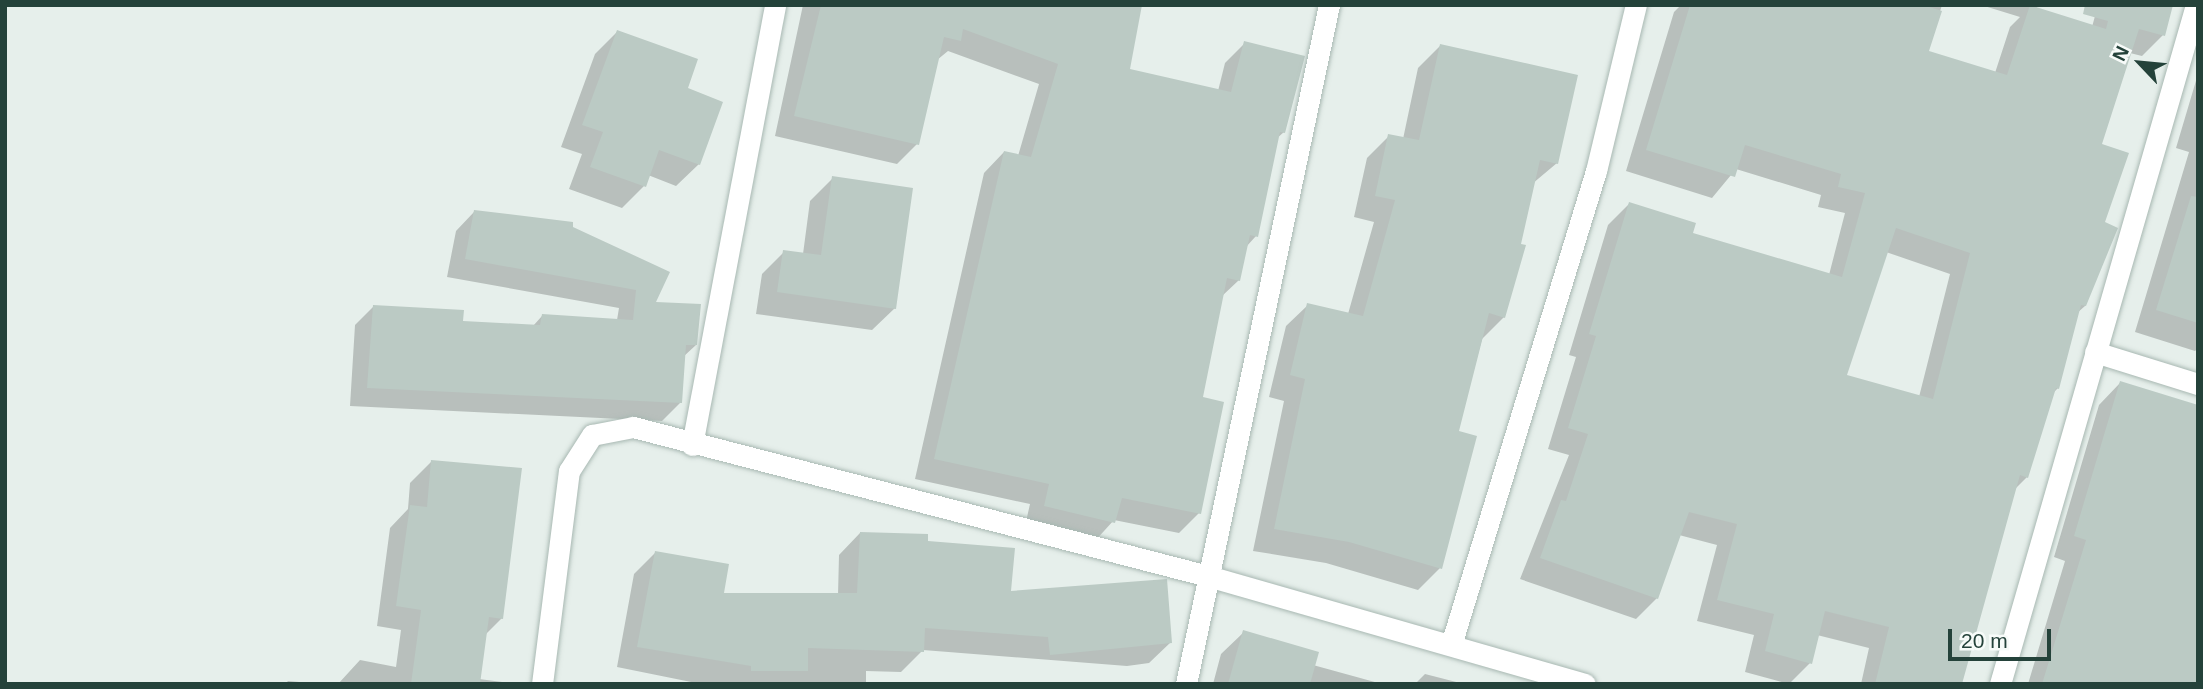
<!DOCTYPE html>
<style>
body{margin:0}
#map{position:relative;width:2203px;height:689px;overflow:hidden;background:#e6efeb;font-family:Arial,sans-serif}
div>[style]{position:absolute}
.shadow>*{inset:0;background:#0003}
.building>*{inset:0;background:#bbcac4}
.roads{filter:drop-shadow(0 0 2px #a8b8b2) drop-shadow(0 0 2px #a8b8b2)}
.minor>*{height:21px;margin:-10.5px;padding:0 10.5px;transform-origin:10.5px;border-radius:10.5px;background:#fff}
span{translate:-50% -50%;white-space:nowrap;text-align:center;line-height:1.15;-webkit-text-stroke:5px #f7fbf9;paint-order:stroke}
.frame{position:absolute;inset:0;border:7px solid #24423a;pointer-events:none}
.north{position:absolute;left:2105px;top:28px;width:70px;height:70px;-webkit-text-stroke:5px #f7fbf9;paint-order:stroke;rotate:296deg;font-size:19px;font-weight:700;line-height:28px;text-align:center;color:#24423a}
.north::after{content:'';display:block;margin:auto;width:24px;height:32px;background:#24423a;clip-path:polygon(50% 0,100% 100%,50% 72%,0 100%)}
.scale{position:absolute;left:1948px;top:629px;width:103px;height:32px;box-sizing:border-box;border:4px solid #24423a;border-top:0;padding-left:9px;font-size:21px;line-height:24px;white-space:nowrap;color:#24423a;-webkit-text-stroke:5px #f7fbf9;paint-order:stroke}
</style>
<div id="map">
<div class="shadow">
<div style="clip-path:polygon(803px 5px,1140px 5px,1128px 71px,1218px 91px,1225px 63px,1245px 43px,1284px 132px,1276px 139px,1256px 236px,1246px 247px,1239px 280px,1221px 297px,1201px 399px,1199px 513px,1179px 533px,1114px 520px,1094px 542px,1025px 526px,1030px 504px,915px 479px,984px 173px,1004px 152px,1018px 156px,1039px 84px,948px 51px,937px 60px,917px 144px,897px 164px,775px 136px)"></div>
<div style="clip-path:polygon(evenodd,1681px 5px,1942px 5px,1927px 52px,1995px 73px,2010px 27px,2020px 17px,1981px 5px,2039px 5px,2036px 8px,2092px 27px,2098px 5px,2163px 35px,2142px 56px,2130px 53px,2100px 145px,2103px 223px,2085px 306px,2077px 313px,2058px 388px,2052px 394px,2027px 477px,2015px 489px,1961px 684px,1861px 684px,1869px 648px,1817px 635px,1810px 663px,1789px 684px,1745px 672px,1754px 635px,1697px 621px,1717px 545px,1679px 535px,1657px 598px,1636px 619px,1520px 579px,1569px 455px,1548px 449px,1576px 357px,1569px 355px,1608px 225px,1629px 204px,1691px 234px,1829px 275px,1845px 213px,1818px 207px,1821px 195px,1736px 169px,1712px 198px,1626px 171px,1674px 12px,1681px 5px,1886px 252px,1950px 274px,1919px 397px,1845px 376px,1886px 252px)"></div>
<div style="clip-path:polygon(617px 32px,686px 89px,699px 164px,676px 186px,648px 175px,644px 186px,622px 208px,569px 189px,582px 154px,561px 147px,595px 54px)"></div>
<div style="clip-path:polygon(1440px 46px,1557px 163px,1532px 184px,1504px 317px,1482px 339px,1457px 433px,1440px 568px,1418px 590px,1326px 563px,1253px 551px,1284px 401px,1269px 397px,1286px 326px,1308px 305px,1348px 314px,1374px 222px,1354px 217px,1367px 158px,1389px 136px,1403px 139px,1418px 68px)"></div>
<div style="clip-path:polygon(2198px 74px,2198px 348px,2195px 351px,2135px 332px,2189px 152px,2176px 148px)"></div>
<div style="clip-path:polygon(833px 178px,895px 308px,872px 330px,756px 314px,762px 274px,784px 252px,803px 254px,810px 201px)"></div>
<div style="clip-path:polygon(474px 212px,571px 228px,696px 345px,683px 357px,681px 402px,662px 421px,350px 406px,355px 325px,373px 307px,461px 322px,533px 326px,542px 316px,617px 320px,619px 308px,447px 277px,456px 231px)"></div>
<div style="clip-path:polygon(2120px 383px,2198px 684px,2028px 684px,2065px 561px,2054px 557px,2099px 405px)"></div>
<div style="clip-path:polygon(431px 462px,502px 618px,485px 635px,479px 679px,519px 684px,338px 684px,360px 660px,396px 667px,401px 630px,377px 626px,390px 528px,408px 509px,410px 483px)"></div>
<div style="clip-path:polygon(860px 533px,926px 543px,1009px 593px,1171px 642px,1149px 663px,1127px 666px,923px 650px,901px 672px,866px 671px,866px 684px,701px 684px,617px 667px,634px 574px,655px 553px,722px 595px,838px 595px,839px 555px)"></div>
<div style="clip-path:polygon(1244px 632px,1313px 665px,1382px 684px,1213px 684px,1221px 654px)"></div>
<div style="clip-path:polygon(1425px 674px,1464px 684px,1415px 684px)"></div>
<div style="clip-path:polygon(288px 681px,322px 684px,285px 684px)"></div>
</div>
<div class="building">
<div style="clip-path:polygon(821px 5px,1142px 5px,1130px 69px,1231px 92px,1244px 41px,1305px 56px,1285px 133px,1280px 132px,1258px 237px,1250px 235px,1240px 281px,1227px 278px,1203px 397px,1224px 402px,1201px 514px,1122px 498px,1115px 523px,1044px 506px,1049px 484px,934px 459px,1004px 151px,1031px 157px,1058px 64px,963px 29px,961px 41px,944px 37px,919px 145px,794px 116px)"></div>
<div style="clip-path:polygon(evenodd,1690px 5px,1923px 5px,1942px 11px,1929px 51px,2007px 75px,2030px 5px,2106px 29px,2108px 21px,2083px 14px,2085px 5px,2173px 5px,2165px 36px,2139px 29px,2102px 144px,2129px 153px,2105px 222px,2118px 228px,2086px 306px,2081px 305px,2059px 389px,2056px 388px,2028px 478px,2020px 475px,1962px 684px,1875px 684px,1889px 627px,1825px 611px,1812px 664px,1765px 651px,1774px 614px,1717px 600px,1737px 524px,1689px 512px,1658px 599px,1540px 558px,1561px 500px,1566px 501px,1588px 434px,1568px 428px,1596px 336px,1589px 334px,1629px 202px,1696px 223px,1693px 233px,1842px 277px,1865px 193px,1838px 187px,1841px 174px,1745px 145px,1735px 177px,1646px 150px,1690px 5px,1896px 228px,1970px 253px,1933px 399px,1847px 375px,1896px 228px)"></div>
<div style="clip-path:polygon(617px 30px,698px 59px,688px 88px,723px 102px,700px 165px,659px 150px,646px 187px,590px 167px,603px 132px,582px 125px)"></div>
<div style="clip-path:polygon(1440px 44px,1578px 75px,1558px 164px,1540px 160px,1521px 244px,1526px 245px,1505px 318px,1489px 313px,1459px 431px,1477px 436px,1442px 569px,1349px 542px,1274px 529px,1305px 379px,1290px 375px,1307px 303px,1363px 316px,1395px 200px,1375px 196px,1388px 134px,1419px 140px)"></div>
<div style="clip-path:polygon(832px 176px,913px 188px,896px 309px,777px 292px,783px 250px,821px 255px)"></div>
<div style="clip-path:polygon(2191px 196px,2198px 197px,2198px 323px,2156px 310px)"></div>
<div style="clip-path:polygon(474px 210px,573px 222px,573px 227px,670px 272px,656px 302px,701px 304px,697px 345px,686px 345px,682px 403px,367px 388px,373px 305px,464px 310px,463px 321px,540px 325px,542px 314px,633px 320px,636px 290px,465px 259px)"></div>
<div style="clip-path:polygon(2120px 381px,2198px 405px,2198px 684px,2042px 684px,2086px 540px,2074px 536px)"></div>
<div style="clip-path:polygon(431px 460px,522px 468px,503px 619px,489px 617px,480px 684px,411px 684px,421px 610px,396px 606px,410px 505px,427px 507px)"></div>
<div style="clip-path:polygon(860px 532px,928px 534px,928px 541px,1015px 548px,1011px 591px,1167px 579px,1172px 643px,1050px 655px,1048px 637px,925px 628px,924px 652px,808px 648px,808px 671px,751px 671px,751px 666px,637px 647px,655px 551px,729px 564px,724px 593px,857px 593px)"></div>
<div style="clip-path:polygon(1243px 630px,1319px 652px,1310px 684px,1228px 684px)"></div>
</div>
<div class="roads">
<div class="minor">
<div style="left:2095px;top:352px;width:108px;rotate:17.3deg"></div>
<div style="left:692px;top:445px;width:448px;rotate:-79.3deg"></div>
<div style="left:1451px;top:645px;width:496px;rotate:-73deg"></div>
<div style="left:1596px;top:171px;width:171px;rotate:-76.5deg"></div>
<div style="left:542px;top:684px;width:215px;rotate:-82.8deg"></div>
<div style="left:569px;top:471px;width:43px;rotate:-57.4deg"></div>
<div style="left:592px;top:435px;width:42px;rotate:-11deg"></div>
<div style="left:633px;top:427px;width:594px;rotate:14.53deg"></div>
<div style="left:1208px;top:576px;width:392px;rotate:16deg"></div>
<div style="left:1186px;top:684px;width:694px;rotate:-78.11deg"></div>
<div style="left:2000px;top:684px;width:707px;rotate:-73.9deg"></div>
</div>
</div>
<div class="frame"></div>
<div class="north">N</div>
<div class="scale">20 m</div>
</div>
